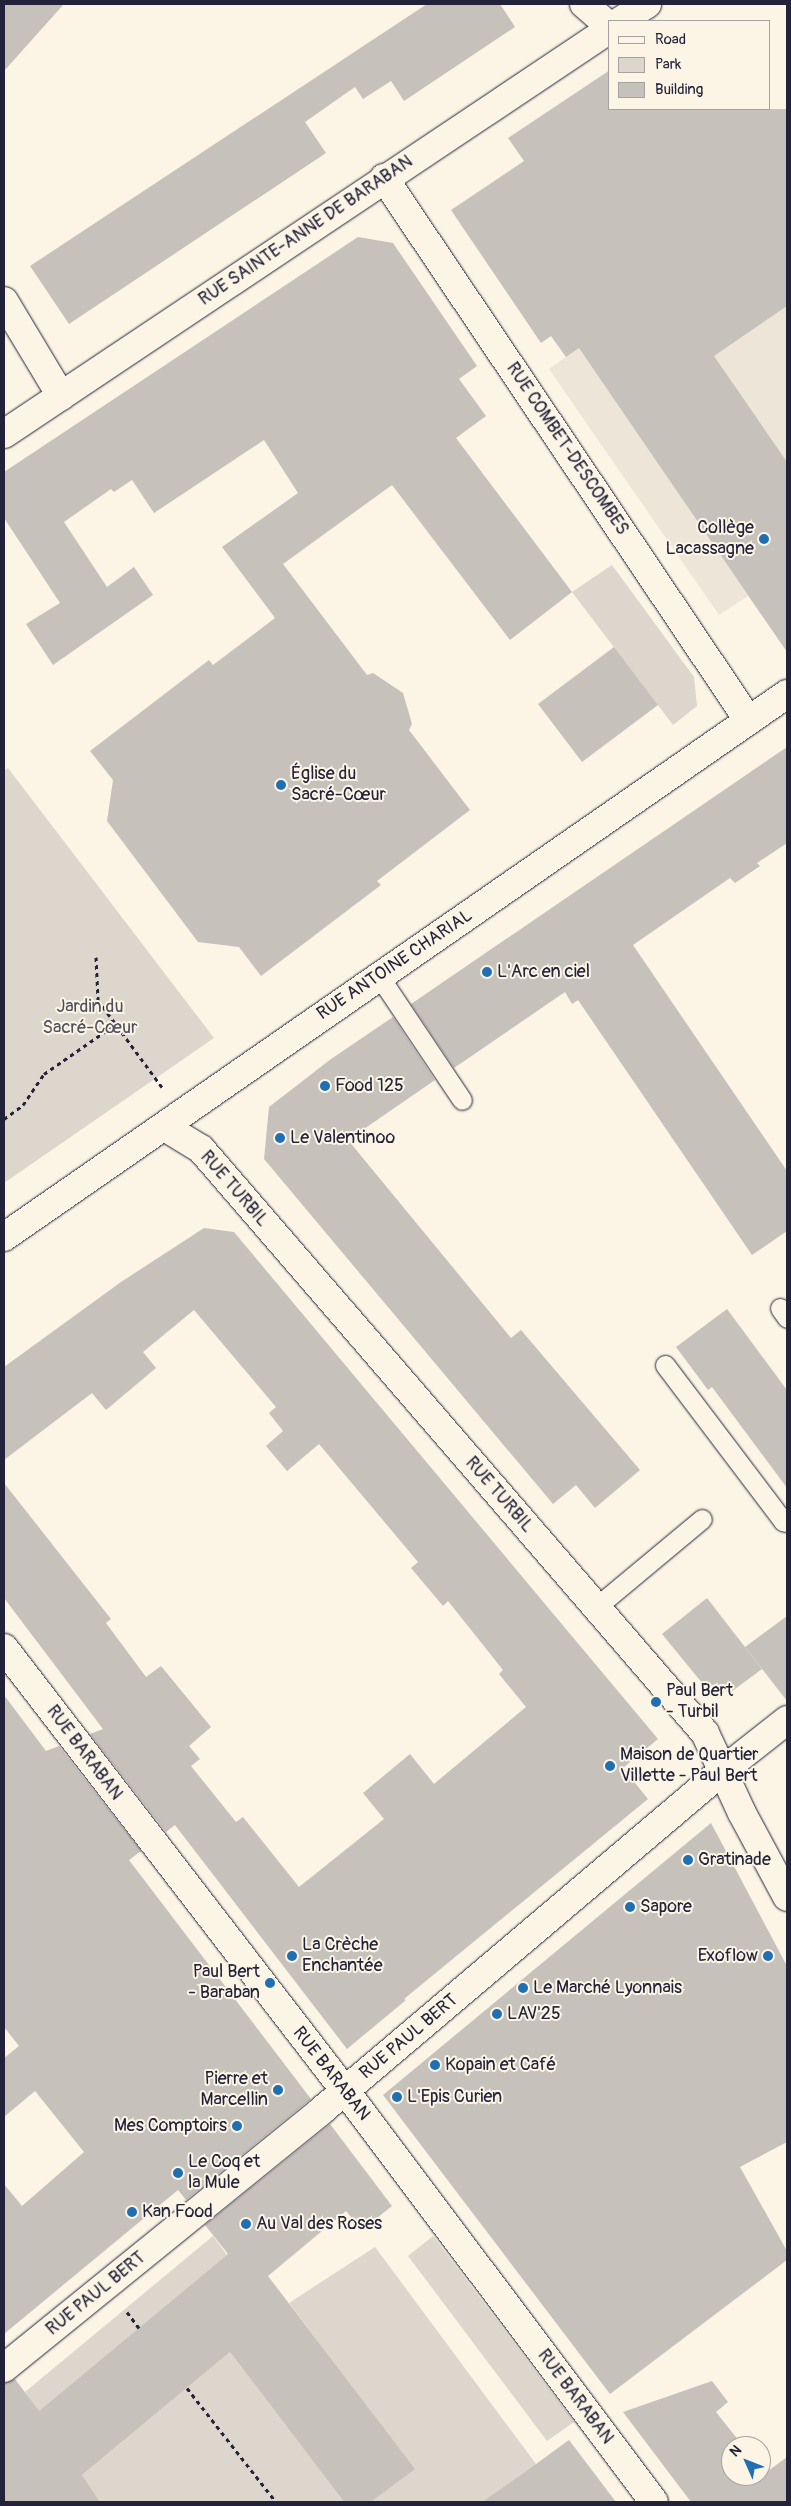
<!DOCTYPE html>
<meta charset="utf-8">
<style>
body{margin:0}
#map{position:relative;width:791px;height:2506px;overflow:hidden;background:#fcf5e5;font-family:Pangolin,sans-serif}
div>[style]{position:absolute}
.built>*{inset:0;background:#ece5d8}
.green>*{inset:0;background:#dcd6cc}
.building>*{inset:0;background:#c6c1bb}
.path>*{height:3px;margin-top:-1.5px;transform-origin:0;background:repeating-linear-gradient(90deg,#22223b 0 4px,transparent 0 8px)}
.roads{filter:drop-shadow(0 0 1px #22223b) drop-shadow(0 0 1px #22223b)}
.lane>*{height:19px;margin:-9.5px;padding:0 9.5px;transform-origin:9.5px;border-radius:9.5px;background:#fcf5e5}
.street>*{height:28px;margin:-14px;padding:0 14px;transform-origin:14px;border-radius:14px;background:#fcf5e5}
.dots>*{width:14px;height:14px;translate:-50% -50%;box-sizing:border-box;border:2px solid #fcf5e5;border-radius:50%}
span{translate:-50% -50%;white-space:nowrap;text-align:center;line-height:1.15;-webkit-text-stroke:4px #fcf5e5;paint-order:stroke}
.street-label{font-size:18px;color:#22223b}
.poi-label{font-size:18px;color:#22223b}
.right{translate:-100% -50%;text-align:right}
.left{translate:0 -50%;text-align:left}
.park-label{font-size:18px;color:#504f5f}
.frame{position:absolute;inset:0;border:5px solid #22223b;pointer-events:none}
.legend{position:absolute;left:608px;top:20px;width:162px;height:90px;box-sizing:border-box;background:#fcf5e5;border:1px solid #a5a1a1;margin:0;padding:6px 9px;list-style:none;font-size:15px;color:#22223b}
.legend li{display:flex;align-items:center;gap:10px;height:25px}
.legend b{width:25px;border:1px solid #a5a1a1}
.north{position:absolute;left:721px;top:2436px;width:50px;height:50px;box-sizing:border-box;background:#fcf5e5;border:1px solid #a5a1a1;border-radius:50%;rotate:314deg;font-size:14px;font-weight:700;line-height:20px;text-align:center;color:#22223b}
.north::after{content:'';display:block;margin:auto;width:18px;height:22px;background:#1f6fb2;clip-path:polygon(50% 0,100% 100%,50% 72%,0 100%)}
</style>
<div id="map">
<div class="built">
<div style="clip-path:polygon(787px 198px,787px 634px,779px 640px,748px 596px,719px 615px,549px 369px)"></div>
</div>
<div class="green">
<div style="clip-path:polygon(612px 565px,694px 677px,697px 706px,673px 725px,572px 592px)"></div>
<div style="clip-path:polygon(8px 768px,214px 1038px,4px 1183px,4px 771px)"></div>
<div style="clip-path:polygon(213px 2236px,227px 2255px,38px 2412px,25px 2392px)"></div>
<div style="clip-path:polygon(433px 2236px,574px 2422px,547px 2441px,408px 2256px)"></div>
<div style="clip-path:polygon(375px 2247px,536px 2464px,482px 2502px,371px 2502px,414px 2469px,289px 2303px)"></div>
<div style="clip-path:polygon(230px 2352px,344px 2502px,100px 2502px,82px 2475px)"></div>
</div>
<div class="building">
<div style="clip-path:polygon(4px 4px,64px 4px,4px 71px)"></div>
<div style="clip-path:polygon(427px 4px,500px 4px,515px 27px,404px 101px,391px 81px,363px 99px,355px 87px,305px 122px,326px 153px,69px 324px,30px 266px)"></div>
<div style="clip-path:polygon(610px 70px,610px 109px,787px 109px,787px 306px,714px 356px,787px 462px,787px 652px,579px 348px,566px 357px,551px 336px,541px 343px,451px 210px,524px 161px,508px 138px)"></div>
<div style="clip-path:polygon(358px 237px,393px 243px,477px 366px,459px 379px,486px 416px,456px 438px,572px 592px,510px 640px,392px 485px,283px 564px,367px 675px,373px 673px,403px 693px,412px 724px,409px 730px,470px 810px,377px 881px,381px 885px,261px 976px,239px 947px,198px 942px,107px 821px,113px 780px,90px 751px,209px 660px,213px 665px,275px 618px,222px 547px,298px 493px,264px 440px,154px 513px,132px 480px,114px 492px,111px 489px,64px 522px,107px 587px,134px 567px,153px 595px,53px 665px,26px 624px,60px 603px,4px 518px,4px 472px)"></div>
<div style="clip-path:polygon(614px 647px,658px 705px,582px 762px,538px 704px)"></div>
<div style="clip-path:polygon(787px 747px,787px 843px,757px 863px,760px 866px,735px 883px,730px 878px,633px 945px,787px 1171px,787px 1231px,752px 1255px,578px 1000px,572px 1004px,565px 992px,454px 1068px,411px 1004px)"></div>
<div style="clip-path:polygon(393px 1017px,435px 1080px,348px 1140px,511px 1338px,521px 1330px,640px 1470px,595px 1508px,576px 1485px,553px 1504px,264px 1159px,269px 1107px,331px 1059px)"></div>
<div style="clip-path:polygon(204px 1228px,234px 1232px,658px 1739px,623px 1768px,648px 1799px,404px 1999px,406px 2000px,347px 2049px,175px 1825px,166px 1832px,90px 1734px,103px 1729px,4px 1598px,4px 1483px,111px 1619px,106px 1623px,146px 1677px,161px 1666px,211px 1727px,189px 1746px,200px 1759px,191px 1766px,236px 1822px,243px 1817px,299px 1887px,384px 1819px,363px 1793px,410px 1754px,434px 1784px,526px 1707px,499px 1674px,503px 1670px,448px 1601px,443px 1606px,411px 1568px,418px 1562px,319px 1444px,287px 1471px,266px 1446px,283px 1431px,269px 1413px,276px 1407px,194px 1310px,143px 1352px,156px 1368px,106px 1410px,92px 1393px,4px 1460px,4px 1367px,121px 1282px)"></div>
<div style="clip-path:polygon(727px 1309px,787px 1390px,787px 1488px,712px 1387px,708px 1390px,676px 1347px)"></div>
<div style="clip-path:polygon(707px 1598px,762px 1669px,731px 1692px,707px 1689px,662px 1634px)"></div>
<div style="clip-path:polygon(787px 1616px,787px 1701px,745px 1647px)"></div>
<div style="clip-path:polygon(4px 1695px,46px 1751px,59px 1746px,141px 1851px,129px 1860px,311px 2099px,186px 2200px,178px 2190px,4px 2334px,4px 2184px,22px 2206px,84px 2152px,35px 2091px,4px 2117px,4px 2058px,19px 2046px,4px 2027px)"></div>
<div style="clip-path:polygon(711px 1823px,787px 1966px,787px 2142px,740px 2167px,787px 2251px,787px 2260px,610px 2394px,383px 2095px)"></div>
<div style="clip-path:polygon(330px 2124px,392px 2206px,362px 2230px,346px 2211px,268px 2276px,415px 2469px,371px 2502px,344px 2502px,230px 2352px,82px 2475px,100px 2502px,4px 2502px,4px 2383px,15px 2379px,39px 2411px,228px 2254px,205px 2225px)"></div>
<div style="clip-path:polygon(712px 2381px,728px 2402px,716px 2412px,743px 2446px,731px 2446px,731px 2476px,761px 2476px,761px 2469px,764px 2474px,787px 2457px,787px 2502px,691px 2502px,623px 2412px)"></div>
<div style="clip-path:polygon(569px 2440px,616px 2502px,482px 2502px,536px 2464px)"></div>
</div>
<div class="path">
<div style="left:96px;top:957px;width:43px;rotate:87.3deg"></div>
<div style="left:98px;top:1000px;width:108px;rotate:53.7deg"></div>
<div style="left:4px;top:1119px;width:24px;rotate:-36deg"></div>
<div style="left:23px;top:1105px;width:37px;rotate:-56deg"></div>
<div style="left:44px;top:1074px;width:88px;rotate:-34.8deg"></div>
<div style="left:127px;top:2312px;width:20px;rotate:53deg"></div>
<div style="left:187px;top:2388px;width:145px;rotate:52deg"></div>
</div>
<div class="roads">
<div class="lane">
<div style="left:379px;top:976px;width:149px;rotate:56.2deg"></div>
<div style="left:780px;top:1308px;width:12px;rotate:55deg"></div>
<div style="left:665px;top:1365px;width:196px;rotate:52.9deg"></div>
<div style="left:783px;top:1521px;width:4px;rotate:14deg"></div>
<div style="left:595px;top:1608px;width:139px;rotate:-39.8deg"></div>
</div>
<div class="street">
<div style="left:584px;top:4px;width:35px;rotate:41deg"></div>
<div style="left:620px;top:21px;width:32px;rotate:-32deg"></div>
<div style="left:384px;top:178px;width:654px;rotate:56.09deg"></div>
<div style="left:4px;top:301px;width:111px;rotate:59deg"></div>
<div style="left:4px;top:434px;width:729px;rotate:-33.76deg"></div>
<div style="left:165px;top:1127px;width:42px;rotate:31.4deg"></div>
<div style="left:201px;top:1149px;width:771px;rotate:49.21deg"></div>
<div style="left:705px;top:1733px;width:88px;rotate:65.2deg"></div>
<div style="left:742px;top:1813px;width:95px;rotate:61.8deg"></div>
<div style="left:4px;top:1237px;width:953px;rotate:-34.74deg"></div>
<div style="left:4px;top:1648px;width:582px;rotate:52.4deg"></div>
<div style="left:359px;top:2109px;width:491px;rotate:53.1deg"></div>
<div style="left:4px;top:2368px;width:408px;rotate:-39deg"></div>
<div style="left:321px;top:2111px;width:524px;rotate:-40.28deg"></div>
<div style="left:721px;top:1772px;width:84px;rotate:-38.2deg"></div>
</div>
</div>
<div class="dots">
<div style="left:764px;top:539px;background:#1f6fb2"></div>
<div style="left:281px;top:785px;background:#1f6fb2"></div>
<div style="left:487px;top:972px;background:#1f6fb2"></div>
<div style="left:325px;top:1086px;background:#1f6fb2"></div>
<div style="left:280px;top:1138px;background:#1f6fb2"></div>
<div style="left:656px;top:1702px;background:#1f6fb2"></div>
<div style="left:610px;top:1766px;background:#1f6fb2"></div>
<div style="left:688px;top:1860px;background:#1f6fb2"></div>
<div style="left:630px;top:1907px;background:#1f6fb2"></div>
<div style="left:292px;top:1956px;background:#1f6fb2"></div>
<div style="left:768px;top:1956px;background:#1f6fb2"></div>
<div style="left:270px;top:1983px;background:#1f6fb2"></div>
<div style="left:523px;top:1988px;background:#1f6fb2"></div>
<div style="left:497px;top:2014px;background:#1f6fb2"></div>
<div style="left:435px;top:2065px;background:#1f6fb2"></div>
<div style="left:278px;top:2090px;background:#1f6fb2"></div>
<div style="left:397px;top:2097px;background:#1f6fb2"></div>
<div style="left:237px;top:2126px;background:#1f6fb2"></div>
<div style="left:178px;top:2173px;background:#1f6fb2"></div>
<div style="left:132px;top:2212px;background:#1f6fb2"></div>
<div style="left:246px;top:2224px;background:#1f6fb2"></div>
</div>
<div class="street-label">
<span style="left:306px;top:231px;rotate:-34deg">RUE SAINTE-ANNE DE BARABAN</span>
<span style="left:567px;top:449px;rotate:56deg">RUE COMBET-DESCOMBES</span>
<span style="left:395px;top:965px;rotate:-34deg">RUE ANTOINE CHARIAL</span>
<span style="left:234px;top:1189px;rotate:49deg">RUE TURBIL</span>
<span style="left:499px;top:1495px;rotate:49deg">RUE TURBIL</span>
<span style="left:84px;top:1753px;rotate:53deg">RUE BARABAN</span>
<span style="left:409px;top:2037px;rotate:-40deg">RUE PAUL BERT</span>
<span style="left:331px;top:2074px;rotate:52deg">RUE BARABAN</span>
<span style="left:96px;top:2294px;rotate:-39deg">RUE PAUL BERT</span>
<span style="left:575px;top:2397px;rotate:53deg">RUE BARABAN</span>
</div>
<div class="poi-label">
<span class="right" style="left:754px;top:539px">Collège<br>Lacassagne</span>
<span class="left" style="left:291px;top:785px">Église du<br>Sacré-Cœur</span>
<span class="left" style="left:497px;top:972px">L'Arc en ciel</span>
<span class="left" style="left:335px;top:1086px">Food 125</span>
<span class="left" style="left:290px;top:1138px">Le Valentinoo</span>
<span class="left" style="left:666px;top:1702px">Paul Bert<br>- Turbil</span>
<span class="left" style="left:620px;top:1766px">Maison de Quartier<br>Villette - Paul Bert</span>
<span class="left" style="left:698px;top:1860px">Gratinade</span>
<span class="left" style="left:640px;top:1907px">Sapore</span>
<span class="left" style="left:302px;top:1956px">La Crèche<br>Enchantée</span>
<span class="right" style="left:758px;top:1956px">Exoflow</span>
<span class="right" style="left:260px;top:1983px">Paul Bert<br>- Baraban</span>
<span class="left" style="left:533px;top:1988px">Le Marché Lyonnais</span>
<span class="left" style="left:507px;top:2014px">LAV'25</span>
<span class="left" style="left:445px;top:2065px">Kopain et Café</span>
<span class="right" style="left:268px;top:2090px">Pierre et<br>Marcellin</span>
<span class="left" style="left:407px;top:2097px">L'Epis Curien</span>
<span class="right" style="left:227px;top:2126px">Mes Comptoirs</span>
<span class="left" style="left:188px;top:2173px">Le Coq et<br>la Mule</span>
<span class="left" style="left:142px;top:2212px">Kan Food</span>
<span class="left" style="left:256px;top:2224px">Au Val des Roses</span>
</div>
<div class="park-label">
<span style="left:90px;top:1018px">Jardin du<br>Sacré-Cœur</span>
</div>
<div class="frame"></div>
<ul class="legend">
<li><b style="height:6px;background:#fcf5e5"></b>Road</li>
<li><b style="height:14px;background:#dcd6cc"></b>Park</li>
<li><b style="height:14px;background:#c6c1bb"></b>Building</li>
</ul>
<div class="north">N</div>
</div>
